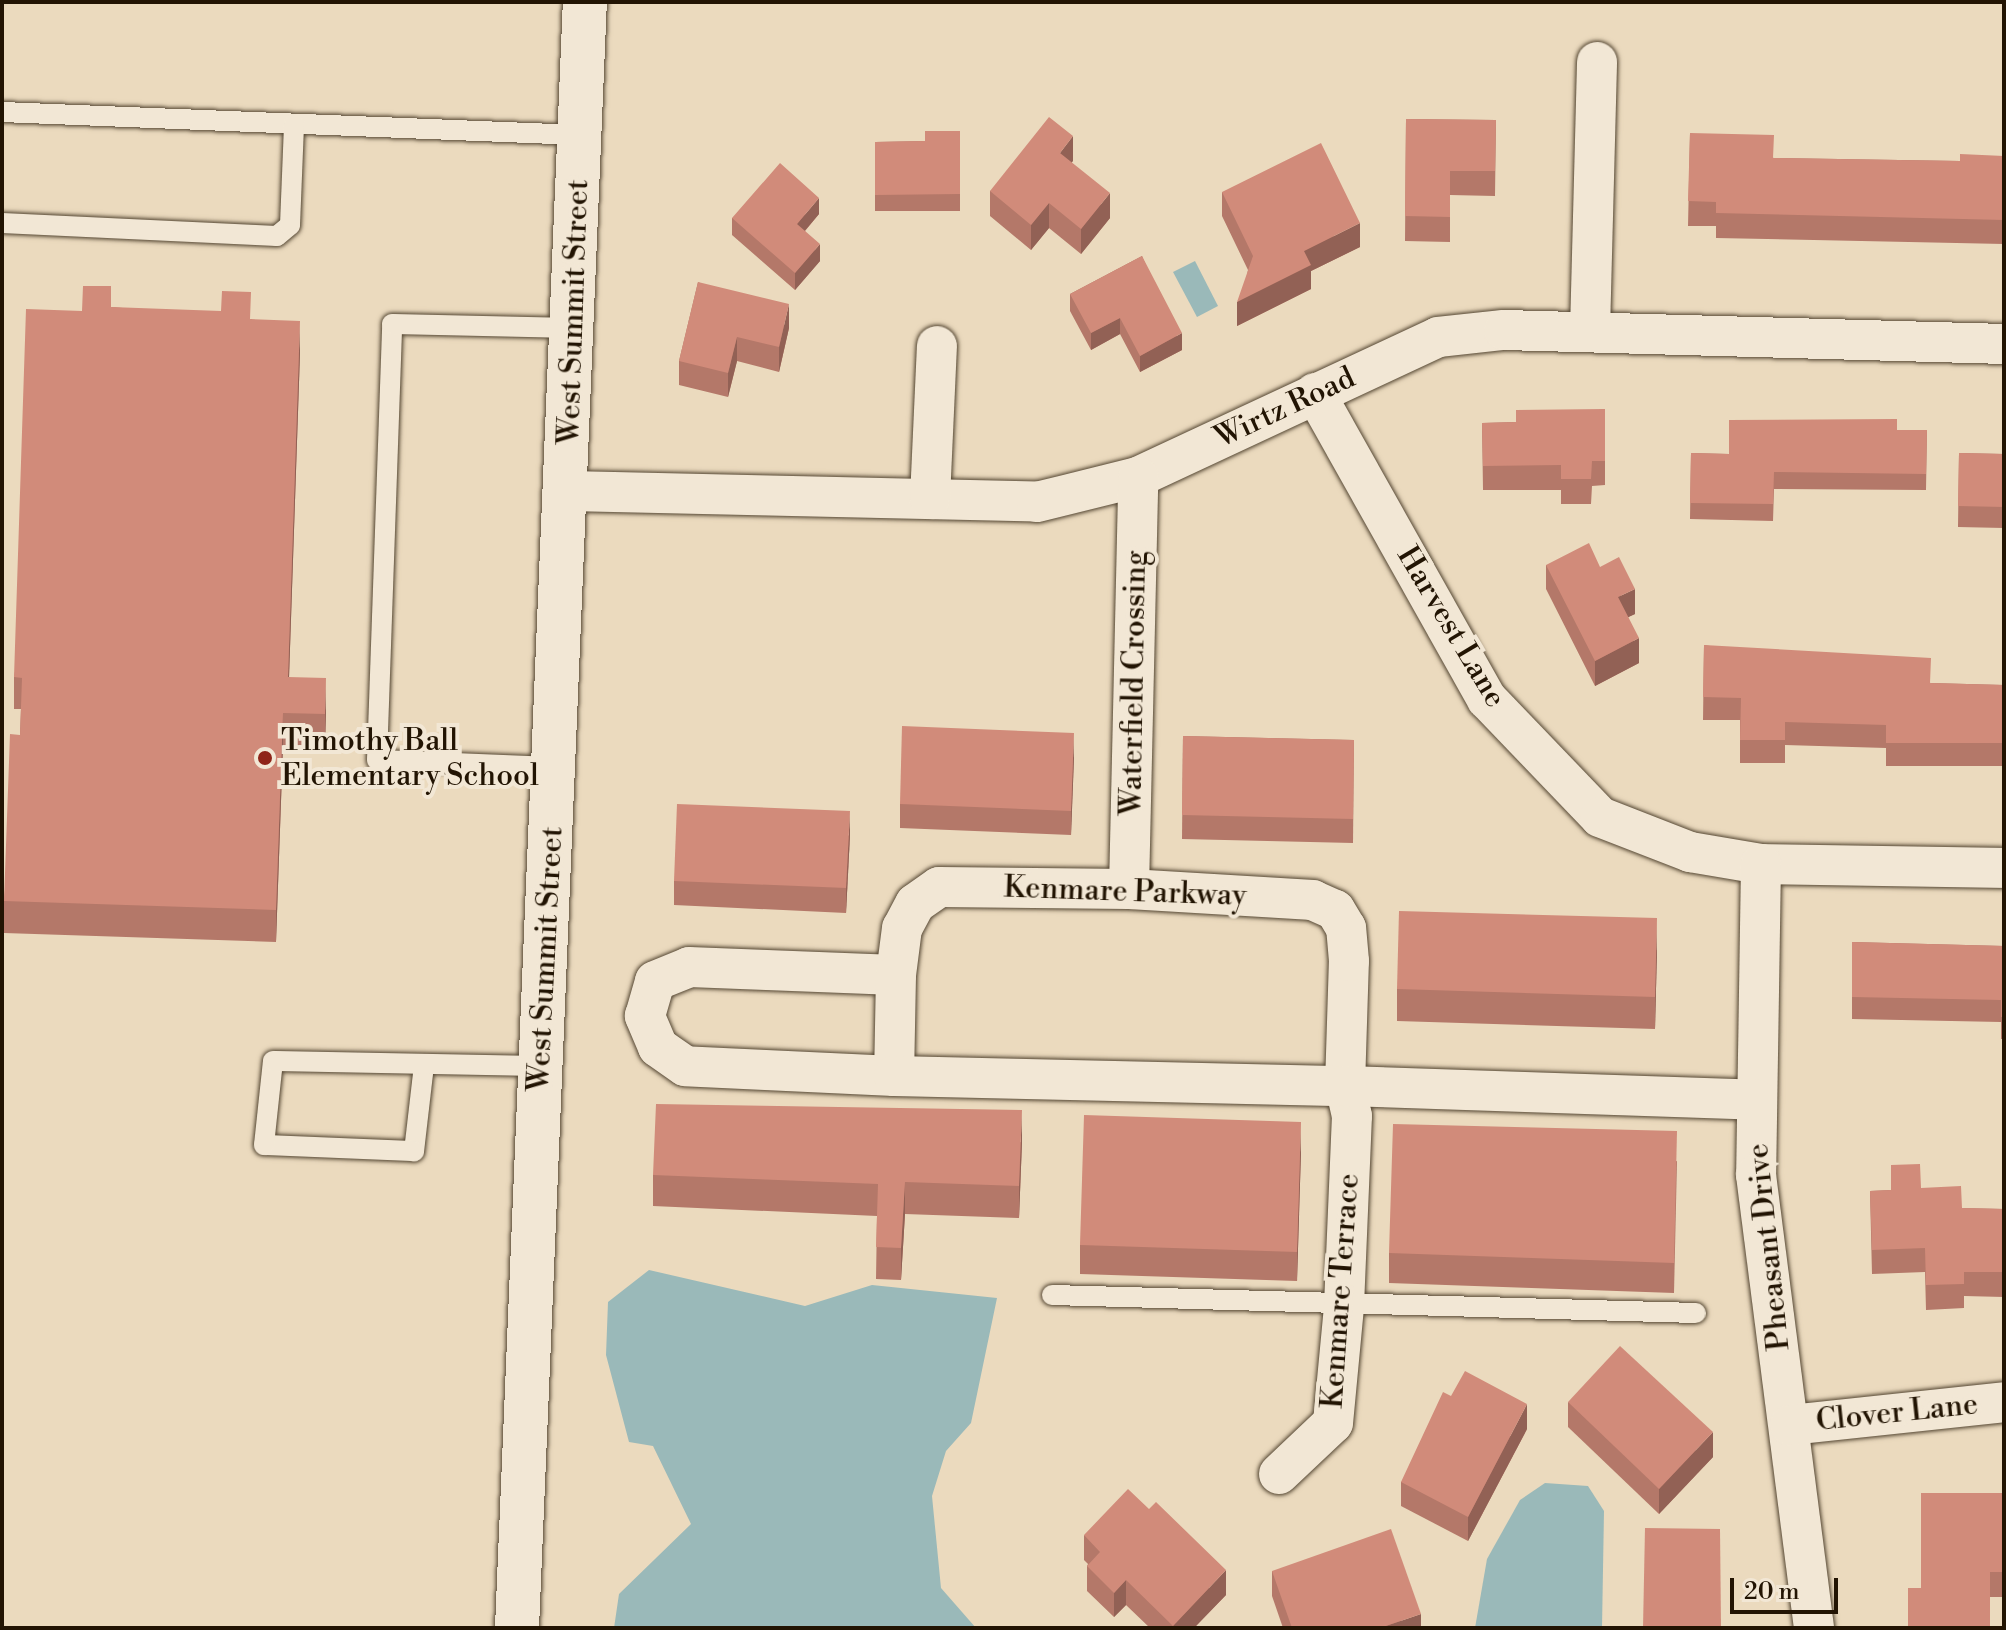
<!DOCTYPE html>
<style>
body{margin:0}
#map{position:relative;width:2006px;height:1630px;overflow:hidden;background:#ebdabe;font-family:"Libre Bodoni",serif}
div>[style]{position:absolute}
.water>*{inset:0;background:#9ab9b9}
.roads{filter:drop-shadow(0 0 2px #544632) drop-shadow(0 0 2px #544632)}
.lane>*{height:20px;margin:-10px;padding:0 10px;transform-origin:10px;border-radius:10px;background:#f2e7d5}
.street>*{height:40px;margin:-20px;padding:0 20px;transform-origin:20px;border-radius:20px;background:#f2e7d5}
.secondary>*{height:44px;margin:-22px;padding:0 22px;transform-origin:22px;border-radius:22px;background:#f2e7d5}
.wall>*{inset:0;background:#b47869}
.shaded-wall>*{inset:0;background:#926155}
.building>*{inset:0;background:#d18b7a}
.dots>*{width:22px;height:22px;translate:-50% -50%;box-sizing:border-box;border:4px solid #f2e7d5;border-radius:50%}
span{translate:-50% -50%;white-space:nowrap;text-align:center;line-height:1.15;-webkit-text-stroke:8px #f2e7d5;paint-order:stroke}
.street-label{font-size:30px;color:#221403}
.poi-label{font-size:30px;color:#221403}
.left{translate:0 -50%;text-align:left}
.frame{position:absolute;inset:0;border:4px solid #221403;pointer-events:none}
.scale{position:absolute;left:1730px;top:1578px;width:108px;height:36px;box-sizing:border-box;border:4px solid #221403;border-top:0;padding-left:10px;font-size:24px;line-height:28px;white-space:nowrap;color:#221403;-webkit-text-stroke:6px #f2e7d5;paint-order:stroke}
</style>
<div id="map">
<div class="water">
<div style="clip-path:polygon(1195px 261px,1218px 306px,1197px 317px,1173px 272px)"></div>
<div style="clip-path:polygon(649px 1270px,805px 1306px,872px 1285px,997px 1298px,971px 1423px,946px 1451px,932px 1496px,941px 1588px,976px 1628px,614px 1628px,619px 1594px,691px 1524px,653px 1446px,629px 1442px,606px 1355px,608px 1302px)"></div>
<div style="clip-path:polygon(1545px 1483px,1588px 1486px,1604px 1511px,1602px 1628px,1475px 1628px,1487px 1559px,1520px 1500px)"></div>
</div>
<div class="roads">
<div class="lane">
<div style="left:2px;top:112px;width:577px;rotate:2.28deg"></div>
<div style="left:2px;top:223px;width:275px;rotate:2.7deg"></div>
<div style="left:277px;top:236px;width:17px;rotate:-40deg"></div>
<div style="left:290px;top:225px;width:101px;rotate:-87.7deg"></div>
<div style="left:555px;top:767px;width:178px;rotate:-177.7deg"></div>
<div style="left:377px;top:760px;width:436px;rotate:-88deg"></div>
<div style="left:392px;top:324px;width:182px;rotate:1.3deg"></div>
<div style="left:424px;top:1065px;width:87px;rotate:96.6deg"></div>
<div style="left:414px;top:1151px;width:150px;rotate:-177.7deg"></div>
<div style="left:264px;top:1145px;width:84px;rotate:-83.9deg"></div>
<div style="left:273px;top:1061px;width:268px;rotate:1.1deg"></div>
<div style="left:1052px;top:1295px;width:644px;rotate:1.6deg"></div>
</div>
<div class="street">
<div style="left:1590px;top:331px;width:269px;rotate:-88.5deg"></div>
<div style="left:1315px;top:393px;width:351px;rotate:60.7deg"></div>
<div style="left:1487px;top:699px;width:163px;rotate:46.2deg"></div>
<div style="left:1600px;top:817px;width:97px;rotate:21.3deg"></div>
<div style="left:1690px;top:852px;width:72px;rotate:9.6deg"></div>
<div style="left:1761px;top:864px;width:243px;rotate:0.9deg"></div>
<div style="left:569px;top:491px;width:468px;rotate:1.3deg"></div>
<div style="left:1037px;top:502px;width:104px;rotate:-13.9deg"></div>
<div style="left:1138px;top:477px;width:331px;rotate:-25deg"></div>
<div style="left:1438px;top:337px;width:66px;rotate:-6.1deg"></div>
<div style="left:1504px;top:330px;width:500px;rotate:1.6deg"></div>
<div style="left:930px;top:499px;width:153px;rotate:-87.4deg"></div>
<div style="left:1761px;top:864px;width:311px;rotate:90.9deg"></div>
<div style="left:1756px;top:1175px;width:457px;rotate:82.7deg"></div>
<div style="left:1129px;top:889px;width:412px;rotate:-88.7deg"></div>
<div style="left:894px;top:1076px;width:209px;rotate:-177.3deg"></div>
<div style="left:685px;top:1066px;width:33px;rotate:-145deg"></div>
<div style="left:658px;top:1047px;width:34px;rotate:-113deg"></div>
<div style="left:645px;top:1016px;width:36px;rotate:-74deg"></div>
<div style="left:655px;top:981px;width:37px;rotate:-22deg"></div>
<div style="left:689px;top:967px;width:207px;rotate:2.2deg"></div>
<div style="left:1790px;top:1425px;width:215px;rotate:-6.1deg"></div>
<div style="left:1279px;top:1474px;width:74px;rotate:-43.4deg"></div>
<div style="left:1333px;top:1423px;width:118px;rotate:-84.6deg"></div>
<div style="left:1344px;top:1306px;width:190px;rotate:-87.6deg"></div>
<div style="left:1352px;top:1116px;width:31px;rotate:-103deg"></div>
<div style="left:1345px;top:1086px;width:125px;rotate:-88.2deg"></div>
<div style="left:1349px;top:961px;width:33px;rotate:-95deg"></div>
<div style="left:1346px;top:928px;width:21px;rotate:-121deg"></div>
<div style="left:1335px;top:910px;width:24px;rotate:-156deg"></div>
<div style="left:1313px;top:900px;width:184px;rotate:-176.6deg"></div>
<div style="left:1129px;top:889px;width:190px;rotate:-179.4deg"></div>
<div style="left:939px;top:887px;width:29px;rotate:145deg"></div>
<div style="left:915px;top:904px;width:27px;rotate:118deg"></div>
<div style="left:902px;top:928px;width:47px;rotate:97.3deg"></div>
<div style="left:896px;top:975px;width:101px;rotate:91.1deg"></div>
<div style="left:894px;top:1076px;width:451px;rotate:1.3deg"></div>
<div style="left:1345px;top:1086px;width:412px;rotate:1.9deg"></div>
</div>
<div class="secondary">
<div style="left:517px;top:1628px;width:1627px;rotate:-87.61deg"></div>
</div>
</div>
<div class="wall">
<div style="clip-path:polygon(1406px 119px,1496px 120px,1495px 196px,1450px 195px,1450px 242px,1405px 241px)"></div>
<div style="clip-path:polygon(960px 131px,960px 211px,875px 211px,875px 142px,925px 141px)"></div>
<div style="clip-path:polygon(1690px 133px,1774px 158px,1960px 161px,2004px 156px,2004px 244px,1716px 238px,1716px 226px,1688px 226px)"></div>
<div style="clip-path:polygon(1073px 161px,1071px 162px,1110px 218px,1081px 254px,1049px 228px,1031px 250px,990px 216px,990px 191px)"></div>
<div style="clip-path:polygon(1222px 192px,1360px 247px,1311px 271px,1311px 289px,1237px 326px,1248px 270px,1222px 216px)"></div>
<div style="clip-path:polygon(819px 214px,805px 231px,820px 261px,795px 290px,732px 235px,732px 218px)"></div>
<div style="clip-path:polygon(1142px 256px,1182px 350px,1140px 372px,1120px 334px,1091px 350px,1070px 311px,1070px 294px)"></div>
<div style="clip-path:polygon(698px 282px,789px 328px,779px 372px,737px 361px,728px 397px,679px 385px,679px 361px)"></div>
<div style="clip-path:polygon(111px 307px,251px 319px,300px 353px,289px 677px,326px 710px,325px 746px,283px 745px,276px 942px,4px 933px,4px 901px,20px 735px,21px 709px,14px 709px,14px 677px,82px 311px)"></div>
<div style="clip-path:polygon(1605px 409px,1605px 485px,1592px 486px,1591px 504px,1561px 504px,1561px 490px,1483px 490px,1482px 423px,1516px 422px)"></div>
<div style="clip-path:polygon(1897px 430px,1927px 430px,1926px 490px,1774px 489px,1773px 521px,1690px 519px,1691px 453px,1729px 454px)"></div>
<div style="clip-path:polygon(2004px 444px,2004px 528px,1958px 527px,1959px 453px,2004px 454px)"></div>
<div style="clip-path:polygon(1546px 565px,1600px 567px,1635px 614px,1628px 617px,1639px 663px,1595px 686px,1546px 589px)"></div>
<div style="clip-path:polygon(1704px 645px,1931px 683px,2004px 685px,2004px 766px,1886px 766px,1886px 748px,1785px 745px,1785px 763px,1740px 763px,1740px 720px,1703px 720px)"></div>
<div style="clip-path:polygon(1183px 736px,1354px 740px,1353px 843px,1182px 839px)"></div>
<div style="clip-path:polygon(1074px 757px,1071px 835px,900px 828px,900px 804px)"></div>
<div style="clip-path:polygon(850px 835px,846px 913px,674px 905px,674px 881px)"></div>
<div style="clip-path:polygon(1852px 942px,2004px 946px,2004px 1039px,2001px 1039px,2001px 1022px,1852px 1019px)"></div>
<div style="clip-path:polygon(1657px 950px,1655px 1029px,1397px 1021px,1397px 989px)"></div>
<div style="clip-path:polygon(1022px 1142px,1019px 1218px,905px 1214px,901px 1280px,876px 1279px,877px 1216px,653px 1206px,653px 1175px)"></div>
<div style="clip-path:polygon(1301px 1151px,1297px 1281px,1080px 1274px,1080px 1245px)"></div>
<div style="clip-path:polygon(1677px 1161px,1674px 1293px,1389px 1283px,1389px 1253px)"></div>
<div style="clip-path:polygon(1891px 1165px,1921px 1188px,1962px 1208px,2004px 1209px,2004px 1297px,1964px 1296px,1964px 1308px,1926px 1310px,1925px 1272px,1872px 1274px,1870px 1191px,1891px 1190px)"></div>
<div style="clip-path:polygon(1568px 1402px,1713px 1457px,1659px 1514px,1568px 1427px)"></div>
<div style="clip-path:polygon(1527px 1429px,1468px 1541px,1401px 1506px,1401px 1482px)"></div>
<div style="clip-path:polygon(2004px 1493px,2004px 1597px,1990px 1597px,1921px 1588px)"></div>
<div style="clip-path:polygon(1084px 1535px,1226px 1595px,1194px 1628px,1150px 1628px,1126px 1605px,1114px 1617px,1087px 1591px,1087px 1566px,1088px 1564px,1084px 1560px)"></div>
<div style="clip-path:polygon(1272px 1571px,1421px 1628px,1283px 1628px,1272px 1596px)"></div>
</div>
<div class="shaded-wall">
<div style="clip-path:polygon(1073px 136px,1073px 161px,1060px 177px,1060px 153px)"></div>
<div style="clip-path:polygon(1110px 193px,1110px 218px,1081px 254px,1081px 229px)"></div>
<div style="clip-path:polygon(819px 198px,819px 214px,797px 240px,797px 224px)"></div>
<div style="clip-path:polygon(1049px 203px,1049px 228px,1031px 250px,1031px 225px)"></div>
<div style="clip-path:polygon(1360px 223px,1360px 247px,1311px 271px,1311px 289px,1237px 326px,1237px 302px,1304px 251px)"></div>
<div style="clip-path:polygon(820px 244px,820px 261px,795px 290px,795px 273px)"></div>
<div style="clip-path:polygon(789px 304px,789px 328px,779px 372px,779px 347px)"></div>
<div style="clip-path:polygon(1120px 318px,1120px 334px,1091px 350px,1091px 333px)"></div>
<div style="clip-path:polygon(300px 321px,300px 353px,288px 708px,288px 677px)"></div>
<div style="clip-path:polygon(1182px 333px,1182px 350px,1140px 372px,1140px 356px)"></div>
<div style="clip-path:polygon(737px 337px,737px 361px,728px 397px,728px 373px)"></div>
<div style="clip-path:polygon(1635px 589px,1635px 614px,1618px 622px,1618px 597px)"></div>
<div style="clip-path:polygon(1639px 638px,1639px 663px,1595px 686px,1595px 661px)"></div>
<div style="clip-path:polygon(326px 678px,326px 710px,325px 746px,325px 714px)"></div>
<div style="clip-path:polygon(283px 713px,283px 745px,276px 942px,276px 910px)"></div>
<div style="clip-path:polygon(1074px 733px,1074px 757px,1071px 835px,1071px 811px)"></div>
<div style="clip-path:polygon(850px 811px,850px 835px,846px 913px,846px 888px)"></div>
<div style="clip-path:polygon(1657px 918px,1657px 950px,1655px 1029px,1655px 997px)"></div>
<div style="clip-path:polygon(1022px 1110px,1022px 1142px,1019px 1218px,1019px 1186px)"></div>
<div style="clip-path:polygon(1301px 1122px,1301px 1151px,1297px 1281px,1297px 1252px)"></div>
<div style="clip-path:polygon(905px 1182px,905px 1214px,901px 1280px,901px 1248px)"></div>
<div style="clip-path:polygon(1527px 1404px,1527px 1429px,1468px 1541px,1468px 1517px)"></div>
<div style="clip-path:polygon(1713px 1432px,1713px 1457px,1659px 1514px,1659px 1489px)"></div>
<div style="clip-path:polygon(1226px 1570px,1226px 1595px,1194px 1628px,1173px 1628px,1173px 1626px)"></div>
<div style="clip-path:polygon(1126px 1580px,1126px 1605px,1114px 1617px,1114px 1593px)"></div>
<div style="clip-path:polygon(1421px 1614px,1421px 1628px,1380px 1628px)"></div>
</div>
<div class="building">
<div style="clip-path:polygon(1049px 117px,1073px 136px,1060px 153px,1110px 193px,1081px 229px,1049px 203px,1031px 225px,990px 191px)"></div>
<div style="clip-path:polygon(1406px 119px,1496px 120px,1495px 171px,1450px 171px,1450px 217px,1405px 216px)"></div>
<div style="clip-path:polygon(925px 131px,960px 131px,960px 194px,875px 195px,875px 142px,925px 141px)"></div>
<div style="clip-path:polygon(1690px 133px,1774px 135px,1773px 158px,1960px 161px,1960px 154px,2004px 156px,2004px 220px,1716px 213px,1716px 202px,1688px 201px)"></div>
<div style="clip-path:polygon(1321px 143px,1360px 223px,1304px 251px,1311px 265px,1237px 302px,1253px 256px,1222px 192px)"></div>
<div style="clip-path:polygon(780px 163px,819px 198px,797px 224px,820px 244px,795px 273px,732px 218px)"></div>
<div style="clip-path:polygon(1142px 256px,1182px 333px,1140px 356px,1120px 318px,1091px 333px,1070px 294px)"></div>
<div style="clip-path:polygon(698px 282px,789px 304px,779px 347px,737px 337px,728px 373px,679px 361px)"></div>
<div style="clip-path:polygon(83px 286px,111px 286px,111px 307px,221px 311px,222px 291px,251px 292px,250px 319px,300px 321px,288px 677px,326px 678px,325px 714px,283px 713px,276px 910px,4px 901px,10px 734px,20px 735px,22px 678px,14px 677px,26px 309px,82px 311px)"></div>
<div style="clip-path:polygon(1605px 409px,1605px 461px,1592px 461px,1591px 479px,1561px 479px,1561px 465px,1483px 466px,1482px 423px,1516px 422px,1516px 410px)"></div>
<div style="clip-path:polygon(1897px 419px,1897px 430px,1927px 430px,1926px 474px,1774px 472px,1773px 504px,1690px 503px,1691px 453px,1729px 454px,1729px 420px)"></div>
<div style="clip-path:polygon(2004px 444px,2004px 507px,1958px 506px,1959px 453px,2004px 454px)"></div>
<div style="clip-path:polygon(1589px 543px,1600px 567px,1619px 557px,1635px 589px,1618px 597px,1639px 638px,1595px 661px,1546px 565px)"></div>
<div style="clip-path:polygon(1704px 645px,1931px 658px,1930px 683px,2004px 685px,2004px 743px,1886px 743px,1886px 725px,1785px 722px,1785px 740px,1740px 740px,1741px 698px,1703px 697px)"></div>
<div style="clip-path:polygon(902px 726px,1074px 733px,1071px 811px,900px 804px)"></div>
<div style="clip-path:polygon(1183px 736px,1354px 740px,1353px 819px,1182px 815px)"></div>
<div style="clip-path:polygon(677px 804px,850px 811px,846px 888px,674px 881px)"></div>
<div style="clip-path:polygon(1399px 911px,1657px 918px,1655px 997px,1397px 989px)"></div>
<div style="clip-path:polygon(1852px 942px,2004px 946px,2004px 1017px,2001px 1017px,2001px 1000px,1852px 997px)"></div>
<div style="clip-path:polygon(656px 1104px,1022px 1110px,1019px 1186px,905px 1182px,901px 1248px,876px 1247px,878px 1184px,653px 1175px)"></div>
<div style="clip-path:polygon(1084px 1115px,1301px 1122px,1297px 1252px,1080px 1245px)"></div>
<div style="clip-path:polygon(1393px 1124px,1677px 1131px,1674px 1263px,1389px 1253px)"></div>
<div style="clip-path:polygon(1920px 1164px,1921px 1188px,1961px 1186px,1962px 1208px,2004px 1209px,2004px 1272px,1964px 1272px,1964px 1284px,1926px 1285px,1925px 1248px,1872px 1250px,1870px 1191px,1891px 1190px,1891px 1165px)"></div>
<div style="clip-path:polygon(1620px 1346px,1713px 1432px,1659px 1489px,1568px 1402px)"></div>
<div style="clip-path:polygon(1465px 1371px,1527px 1404px,1468px 1517px,1401px 1482px,1443px 1392px,1451px 1396px)"></div>
<div style="clip-path:polygon(1128px 1489px,1149px 1509px,1156px 1502px,1226px 1570px,1173px 1626px,1126px 1580px,1114px 1593px,1087px 1566px,1100px 1552px,1084px 1535px)"></div>
<div style="clip-path:polygon(1921px 1493px,2004px 1493px,2004px 1572px,1990px 1572px,1990px 1628px,1908px 1628px,1908px 1588px,1921px 1588px)"></div>
<div style="clip-path:polygon(1645px 1528px,1720px 1529px,1721px 1628px,1643px 1628px)"></div>
<div style="clip-path:polygon(1391px 1529px,1421px 1614px,1380px 1628px,1292px 1628px,1272px 1571px)"></div>
</div>
<div class="dots">
<div style="left:265px;top:758px;background:#8f2418"></div>
</div>
<div class="street-label">
<span style="left:574px;top:312px;rotate:-88deg">West Summit Street</span>
<span style="left:1285px;top:408px;rotate:-25deg">Wirtz Road</span>
<span style="left:1451px;top:627px;rotate:59deg">Harvest Lane</span>
<span style="left:1134px;top:683px;rotate:-89deg">Waterfield Crossing</span>
<span style="left:1125px;top:892px;rotate:2deg">Kenmare Parkway</span>
<span style="left:546px;top:959px;rotate:-87deg">West Summit Street</span>
<span style="left:1769px;top:1247px;rotate:-96deg">Pheasant Drive</span>
<span style="left:1341px;top:1291px;rotate:-86deg">Kenmare Terrace</span>
<span style="left:1897px;top:1413px;rotate:-6deg">Clover Lane</span>
</div>
<div class="poi-label">
<span class="left" style="left:281px;top:758px">Timothy Ball<br>Elementary School</span>
</div>
<div class="frame"></div>
<div class="scale">20 m</div>
</div>
